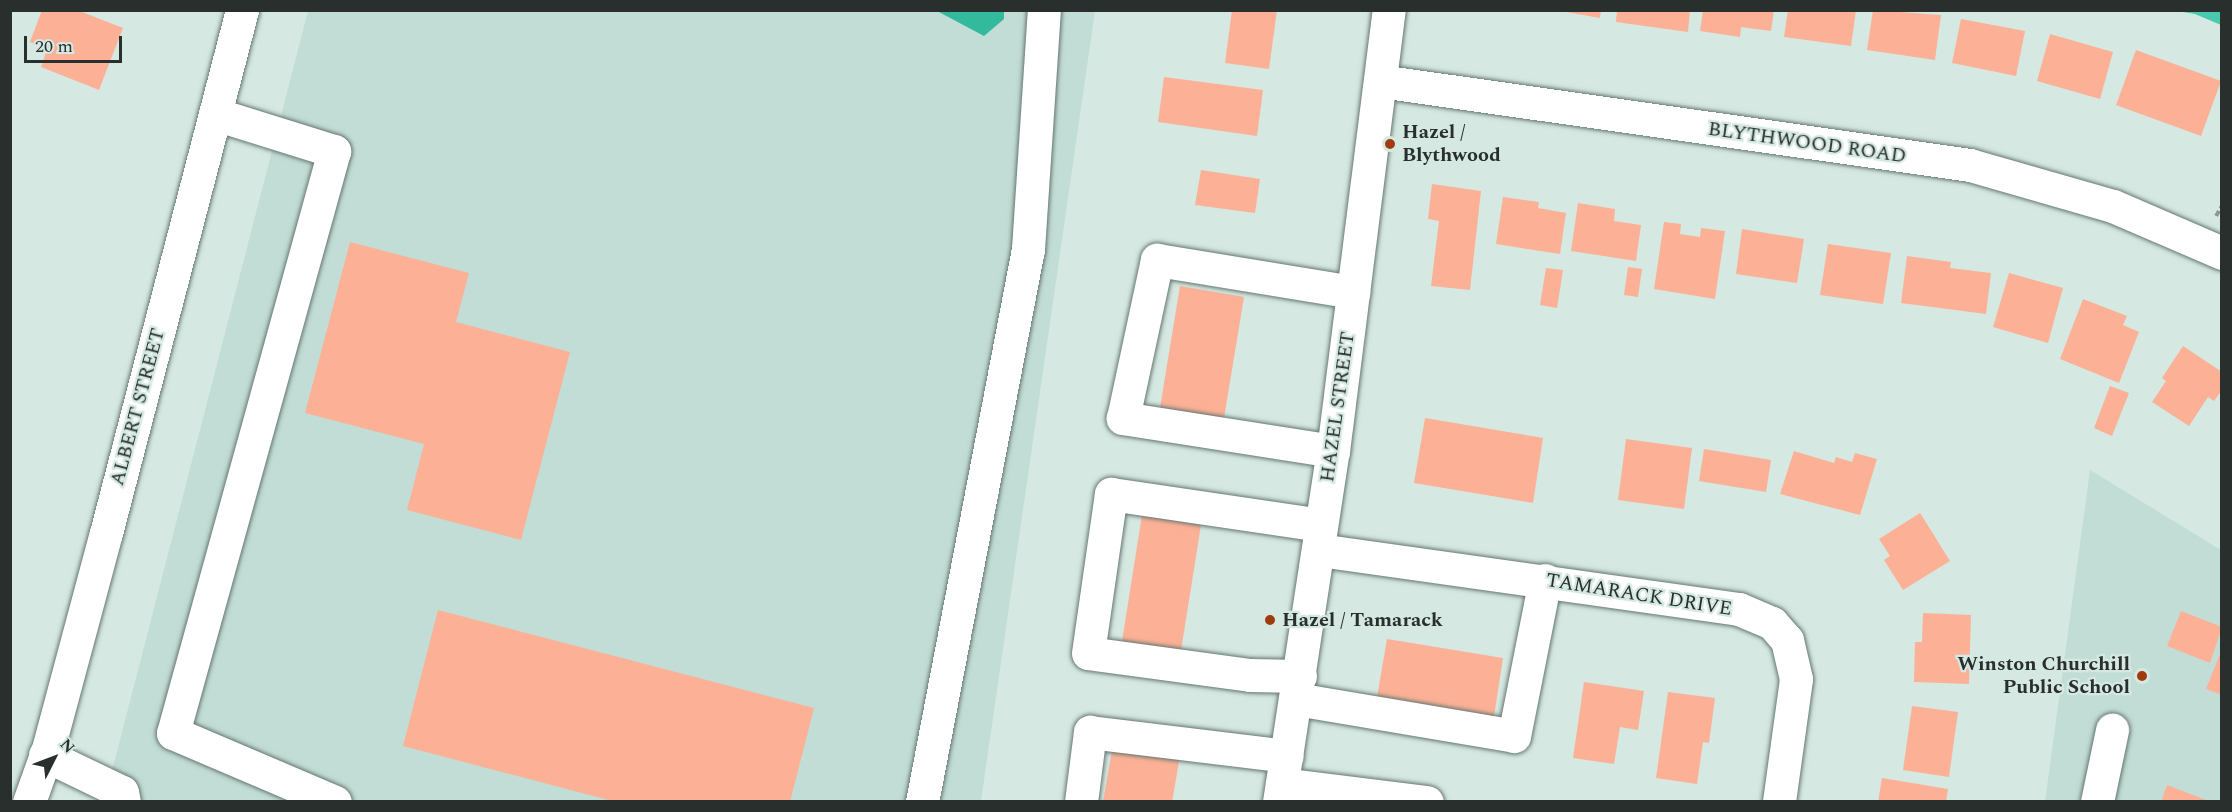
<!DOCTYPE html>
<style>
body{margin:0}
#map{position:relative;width:2232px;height:812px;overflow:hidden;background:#d5e8e2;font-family:Spectral,serif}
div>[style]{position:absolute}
.built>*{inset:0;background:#c2ddd5}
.forest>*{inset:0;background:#49caac}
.water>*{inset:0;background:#33b99c}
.building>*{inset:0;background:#fcb196}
.path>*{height:4px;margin-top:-2px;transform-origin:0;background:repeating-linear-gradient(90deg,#8b9994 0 6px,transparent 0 9px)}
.roads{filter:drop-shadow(0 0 2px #667772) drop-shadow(0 0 2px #667772)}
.minor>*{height:33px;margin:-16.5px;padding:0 16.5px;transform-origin:16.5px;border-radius:16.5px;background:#fff}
.dots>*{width:16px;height:16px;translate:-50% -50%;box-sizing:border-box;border:3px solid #d5e8e2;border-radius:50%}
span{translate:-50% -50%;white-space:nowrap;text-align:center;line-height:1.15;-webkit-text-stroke:4.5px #d5e8e2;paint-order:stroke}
.poi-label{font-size:20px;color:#282f2d;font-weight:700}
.left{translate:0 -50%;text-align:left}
.right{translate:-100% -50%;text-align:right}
.street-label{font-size:20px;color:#282f2d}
.frame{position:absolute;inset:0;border:12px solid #282f2d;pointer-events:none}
.north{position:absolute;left:24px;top:728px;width:60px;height:60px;-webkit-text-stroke:4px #d5e8e2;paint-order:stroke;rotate:48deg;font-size:16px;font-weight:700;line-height:24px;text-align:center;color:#282f2d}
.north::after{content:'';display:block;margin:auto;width:21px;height:27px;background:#282f2d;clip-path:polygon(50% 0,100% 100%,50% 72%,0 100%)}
.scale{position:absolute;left:24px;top:36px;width:98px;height:27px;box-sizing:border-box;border:3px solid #282f2d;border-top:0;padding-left:8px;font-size:18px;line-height:21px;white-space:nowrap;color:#282f2d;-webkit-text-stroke:4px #d5e8e2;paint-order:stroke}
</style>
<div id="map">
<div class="built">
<div style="clip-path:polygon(308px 11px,1095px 11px,981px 801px,101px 802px,111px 775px)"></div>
<div style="clip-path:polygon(2090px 470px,2221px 550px,2221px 801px,2045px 802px)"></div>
</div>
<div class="forest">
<div style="clip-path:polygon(2177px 11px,2221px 11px,2221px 25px,2195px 14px)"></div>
</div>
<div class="water">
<div style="clip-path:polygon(937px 11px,1004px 11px,1004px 19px,984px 36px)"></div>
</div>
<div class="building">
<div style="clip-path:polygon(42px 10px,77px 10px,123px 28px,99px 90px,41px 67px,47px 49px,30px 42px)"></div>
<div style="clip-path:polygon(1232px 10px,1277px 10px,1269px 69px,1225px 63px)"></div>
<div style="clip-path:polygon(1555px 10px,1601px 10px,1600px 18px)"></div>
<div style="clip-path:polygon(1617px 10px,1690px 10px,1688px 32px,1616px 22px)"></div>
<div style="clip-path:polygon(1703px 10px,1774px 10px,1771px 31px,1741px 27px,1740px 37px,1700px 31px)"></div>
<div style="clip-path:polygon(1788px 10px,1856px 10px,1851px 46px,1784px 37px)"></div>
<div style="clip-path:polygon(1873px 10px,1941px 15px,1935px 60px,1867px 50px)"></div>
<div style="clip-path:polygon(1961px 19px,2025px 31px,2016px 76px,1952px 63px)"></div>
<div style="clip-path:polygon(2050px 34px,2113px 52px,2100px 99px,2037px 81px)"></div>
<div style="clip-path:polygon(2136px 50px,2221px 81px,2201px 136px,2116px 105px)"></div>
<div style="clip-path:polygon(1164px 77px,1263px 90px,1257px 136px,1158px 122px)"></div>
<div style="clip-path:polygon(1201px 170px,1260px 179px,1255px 213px,1195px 205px)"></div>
<div style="clip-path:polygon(1432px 184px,1481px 191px,1470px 290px,1431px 286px,1439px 221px,1428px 219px)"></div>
<div style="clip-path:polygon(1503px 197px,1539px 202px,1538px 208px,1566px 213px,1560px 254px,1496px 244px)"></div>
<div style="clip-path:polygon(1578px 203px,1615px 209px,1614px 221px,1641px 225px,1636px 261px,1571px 251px)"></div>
<div style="clip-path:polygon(1664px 222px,1681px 224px,1680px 234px,1700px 237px,1701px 228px,1725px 231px,1715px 299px,1654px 289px)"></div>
<div style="clip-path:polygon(1742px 229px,1804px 239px,1797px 283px,1736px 274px)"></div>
<div style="clip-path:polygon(350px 242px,469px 273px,456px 322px,570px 352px,521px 540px,407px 510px,424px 444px,305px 413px)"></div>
<div style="clip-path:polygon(1828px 244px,1891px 253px,1883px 304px,1820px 295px)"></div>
<div style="clip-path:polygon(1907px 256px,1951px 262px,1950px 268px,1991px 273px,1986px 314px,1901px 303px)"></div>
<div style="clip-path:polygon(1628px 267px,1642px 269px,1638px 297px,1624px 295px)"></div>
<div style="clip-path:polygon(1546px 268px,1563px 270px,1557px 308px,1540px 305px)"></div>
<div style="clip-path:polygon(2009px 273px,2063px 288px,2048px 343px,1993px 327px)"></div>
<div style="clip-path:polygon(1180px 286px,1244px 297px,1222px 430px,1158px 420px)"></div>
<div style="clip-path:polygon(2083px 299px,2127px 316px,2123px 325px,2139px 332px,2119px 383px,2060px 359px)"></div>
<div style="clip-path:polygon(2183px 346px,2222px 372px,2222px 390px,2214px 401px,2208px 397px,2189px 426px,2152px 402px,2166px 381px,2162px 378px)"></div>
<div style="clip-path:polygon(2110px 386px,2129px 393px,2112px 436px,2094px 428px)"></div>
<div style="clip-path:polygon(1425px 418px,1543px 438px,1533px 503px,1414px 483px)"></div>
<div style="clip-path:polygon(1626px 439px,1692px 448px,1684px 509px,1618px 500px)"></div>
<div style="clip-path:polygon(1704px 449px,1771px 460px,1766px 492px,1699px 481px)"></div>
<div style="clip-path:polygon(1794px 451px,1834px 463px,1836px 457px,1852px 462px,1855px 453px,1877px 459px,1860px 515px,1780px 494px)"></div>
<div style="clip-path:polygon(1920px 513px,1950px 561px,1903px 590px,1884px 560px,1890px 556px,1879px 539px)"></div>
<div style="clip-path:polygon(1142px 515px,1201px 525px,1179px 663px,1120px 654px)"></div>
<div style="clip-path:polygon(438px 610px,814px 708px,790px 802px,616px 802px,403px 746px)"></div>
<div style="clip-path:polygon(2181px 611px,2222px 627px,2210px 663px,2167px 646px)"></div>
<div style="clip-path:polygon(1923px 613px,1971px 615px,1969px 684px,1914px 682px,1915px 642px,1922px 642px)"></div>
<div style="clip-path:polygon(1387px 639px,1503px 658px,1493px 723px,1376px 703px)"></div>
<div style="clip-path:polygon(2222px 649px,2222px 695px,2206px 689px)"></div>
<div style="clip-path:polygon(1584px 682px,1644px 691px,1638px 730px,1620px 727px,1614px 764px,1573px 758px)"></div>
<div style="clip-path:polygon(1668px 692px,1715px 698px,1709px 743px,1703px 742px,1697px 784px,1656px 778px)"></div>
<div style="clip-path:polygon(1912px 706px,1958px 712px,1949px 777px,1903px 770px)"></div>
<div style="clip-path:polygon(1113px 745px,1180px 756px,1172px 802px,1103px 802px)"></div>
<div style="clip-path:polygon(1882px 778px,1948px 789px,1946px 802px,1878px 802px)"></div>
<div style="clip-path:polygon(2167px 785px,2209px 801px,2209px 802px,2161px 802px)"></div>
</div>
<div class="path">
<div style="left:2216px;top:216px;width:12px;rotate:-59deg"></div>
</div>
<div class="roads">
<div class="minor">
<div style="left:1380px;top:81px;width:596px;rotate:8.1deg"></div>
<div style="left:1970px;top:165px;width:149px;rotate:16deg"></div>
<div style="left:2113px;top:206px;width:119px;rotate:23.3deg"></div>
<div style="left:215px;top:114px;width:125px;rotate:17.3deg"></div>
<div style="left:334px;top:151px;width:604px;rotate:105.46deg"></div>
<div style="left:173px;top:733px;width:176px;rotate:23.1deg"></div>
<div style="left:1333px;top:451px;width:213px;rotate:-171.1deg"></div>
<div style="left:1123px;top:418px;width:162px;rotate:-77.9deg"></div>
<div style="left:1157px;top:260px;width:199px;rotate:9.3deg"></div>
<div style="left:1319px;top:550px;width:424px;rotate:8deg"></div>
<div style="left:1739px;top:609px;width:36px;rotate:23deg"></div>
<div style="left:1772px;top:623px;width:23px;rotate:49deg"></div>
<div style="left:1787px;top:640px;width:40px;rotate:77deg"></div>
<div style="left:1796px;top:679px;width:124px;rotate:97.9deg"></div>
<div style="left:1300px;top:676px;width:50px;rotate:-178.9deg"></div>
<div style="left:1250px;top:675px;width:163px;rotate:-172.3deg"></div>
<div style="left:1088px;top:653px;width:161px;rotate:-81.8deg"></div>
<div style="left:1111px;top:494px;width:212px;rotate:8.4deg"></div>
<div style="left:1296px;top:699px;width:221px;rotate:9.6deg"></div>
<div style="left:1514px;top:736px;width:159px;rotate:-78.8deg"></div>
<div style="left:45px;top:755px;width:85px;rotate:25.7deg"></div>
<div style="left:122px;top:792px;width:10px;rotate:79deg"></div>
<div style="left:1282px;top:784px;width:146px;rotate:7.1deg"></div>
<div style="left:29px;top:802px;width:56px;rotate:-70.3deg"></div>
<div style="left:48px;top:749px;width:224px;rotate:-75deg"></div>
<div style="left:106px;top:533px;width:540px;rotate:-75.42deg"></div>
<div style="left:922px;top:802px;width:563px;rotate:-79.15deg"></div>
<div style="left:1028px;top:249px;width:240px;rotate:-86.2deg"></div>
<div style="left:1081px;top:802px;width:71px;rotate:-82.7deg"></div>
<div style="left:1090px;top:732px;width:198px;rotate:6.9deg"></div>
<div style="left:1279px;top:802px;width:355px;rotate:-81.3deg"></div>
<div style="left:1333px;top:451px;width:445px;rotate:-82.8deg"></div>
<div style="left:2097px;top:802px;width:74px;rotate:-78.2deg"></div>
</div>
</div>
<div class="dots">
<div style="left:1390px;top:144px;background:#a03b0e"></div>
<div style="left:1270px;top:620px;background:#a03b0e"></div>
<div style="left:2142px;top:676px;background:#a03b0e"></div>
</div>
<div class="poi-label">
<span class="left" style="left:1402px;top:144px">Hazel /<br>Blythwood</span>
<span class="left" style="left:1282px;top:620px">Hazel / Tamarack</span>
<span class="right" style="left:2130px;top:676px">Winston Churchill<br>Public School</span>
</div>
<div class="street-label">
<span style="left:1807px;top:143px;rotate:8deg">BLYTHWOOD ROAD</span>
<span style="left:138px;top:407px;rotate:-75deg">ALBERT STREET</span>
<span style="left:1338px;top:407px;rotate:-82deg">HAZEL STREET</span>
<span style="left:1639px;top:595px;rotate:9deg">TAMARACK DRIVE</span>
</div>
<div class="frame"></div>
<div class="north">N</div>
<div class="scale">20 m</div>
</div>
